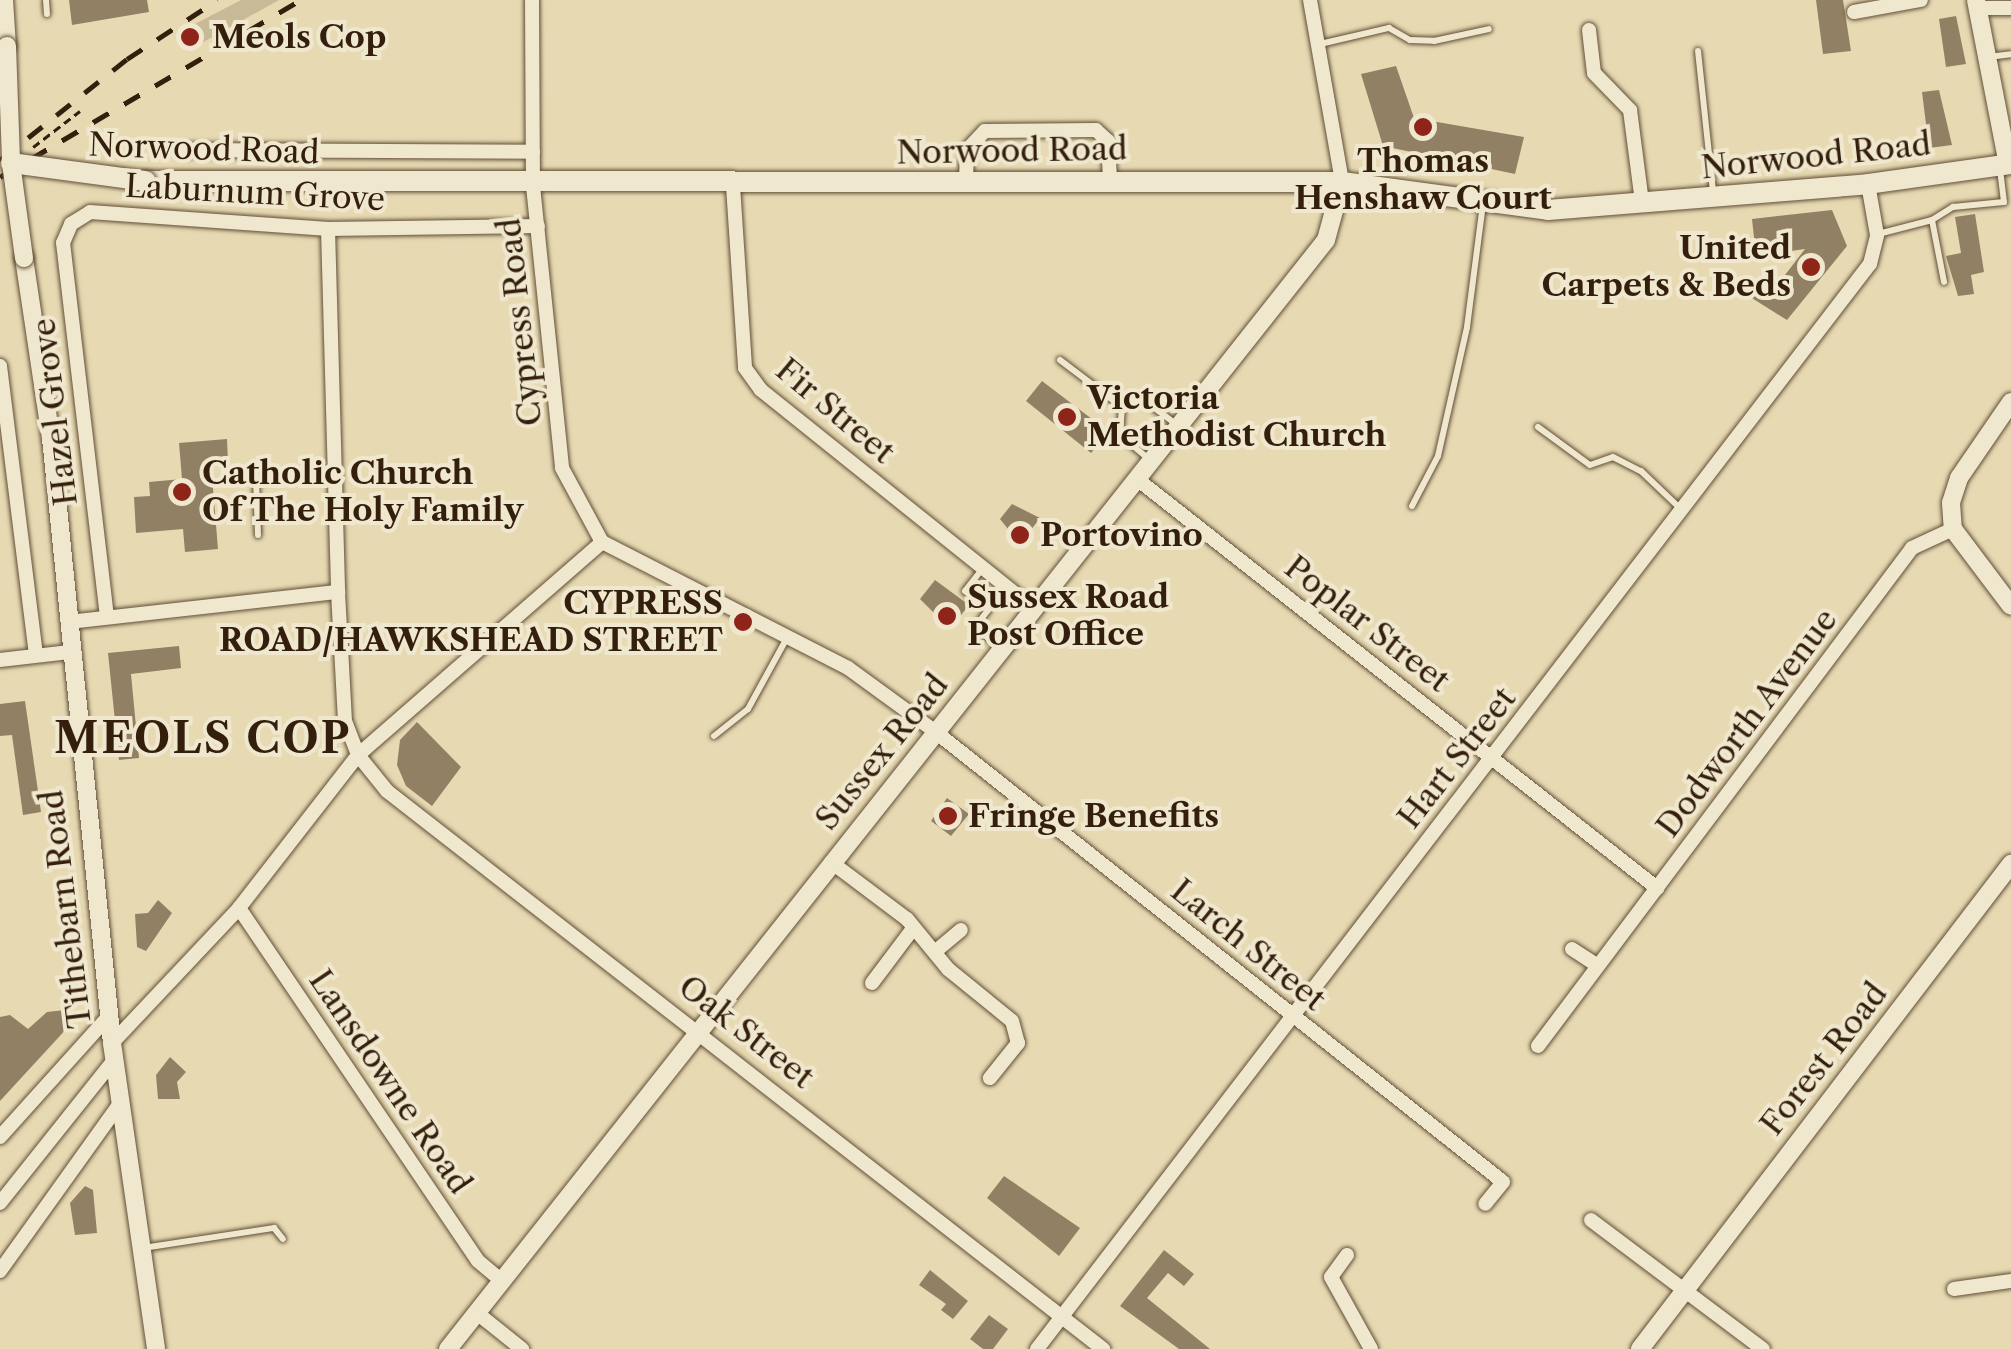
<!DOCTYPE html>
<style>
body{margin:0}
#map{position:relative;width:2011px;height:1349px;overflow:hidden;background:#e7dab3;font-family:"Libre Caslon Text",serif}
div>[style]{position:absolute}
.green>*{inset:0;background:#c9ba97}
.building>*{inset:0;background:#918063}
.path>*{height:2.5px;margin-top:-1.25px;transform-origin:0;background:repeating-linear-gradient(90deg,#341f0d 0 8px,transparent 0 13px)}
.roads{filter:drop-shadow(0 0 2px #614e36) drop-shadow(0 0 2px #614e36)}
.service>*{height:6px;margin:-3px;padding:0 3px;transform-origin:3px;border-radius:3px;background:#efe7ce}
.minor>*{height:14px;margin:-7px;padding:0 7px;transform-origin:7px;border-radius:7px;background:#efe7ce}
.tertiary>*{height:18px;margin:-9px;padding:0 9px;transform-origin:9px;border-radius:9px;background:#efe7ce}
.secondary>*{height:20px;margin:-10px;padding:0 10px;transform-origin:10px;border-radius:10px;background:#efe7ce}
.rail>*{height:5px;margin-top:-2.5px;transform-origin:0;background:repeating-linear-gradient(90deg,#341f0d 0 18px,transparent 0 36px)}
.bridges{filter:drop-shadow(0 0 2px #614e36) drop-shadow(0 0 2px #614e36)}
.tertiary-bridge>*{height:18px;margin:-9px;padding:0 9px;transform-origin:9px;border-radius:9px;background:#efe7ce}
.secondary-bridge>*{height:20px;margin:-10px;padding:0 10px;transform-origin:10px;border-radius:10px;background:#efe7ce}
.dots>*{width:28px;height:28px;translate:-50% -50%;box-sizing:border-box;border:5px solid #efe7ce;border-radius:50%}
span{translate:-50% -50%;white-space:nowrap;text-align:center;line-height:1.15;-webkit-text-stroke:8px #efe7ce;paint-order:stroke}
.poi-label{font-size:32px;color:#341f0d;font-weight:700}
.left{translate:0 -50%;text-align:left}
.right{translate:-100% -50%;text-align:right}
.street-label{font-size:32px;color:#341f0d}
.district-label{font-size:42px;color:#341f0d;font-weight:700;letter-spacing:2.5px}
</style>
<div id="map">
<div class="green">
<div style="clip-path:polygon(241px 0,279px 0,200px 44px,191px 26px)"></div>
</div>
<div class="building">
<div style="clip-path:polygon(69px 0,147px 0,149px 12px,72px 25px)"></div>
<div style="clip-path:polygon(1816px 0,1843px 0,1851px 51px,1823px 54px)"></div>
<div style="clip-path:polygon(1956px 16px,1966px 64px,1946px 67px,1939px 19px)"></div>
<div style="clip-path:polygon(1396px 66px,1414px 118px,1524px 137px,1515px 174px,1383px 146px,1361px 74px)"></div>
<div style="clip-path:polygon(1939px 90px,1952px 145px,1929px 148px,1922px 92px)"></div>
<div style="clip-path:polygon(1832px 210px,1847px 246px,1787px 320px,1747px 295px,1759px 277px,1775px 288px,1805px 249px,1756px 256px,1752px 219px)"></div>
<div style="clip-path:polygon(1975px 214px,1984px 272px,1971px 275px,1974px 294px,1958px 296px,1946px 256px,1961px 253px,1955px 217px)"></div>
<div style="clip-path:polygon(1042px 381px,1109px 432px,1091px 453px,1026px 401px)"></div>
<div style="clip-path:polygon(227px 439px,228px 462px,211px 464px,218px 549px,185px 552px,183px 529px,136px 533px,134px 497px,150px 496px,149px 482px,182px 479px,179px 443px)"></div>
<div style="clip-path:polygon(1012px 504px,1040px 518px,1020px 544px,1000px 519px)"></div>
<div style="clip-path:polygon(935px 580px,969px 605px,950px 629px,920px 599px)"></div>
<div style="clip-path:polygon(179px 646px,181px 668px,131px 674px,139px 758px,119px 760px,108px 653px)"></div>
<div style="clip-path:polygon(25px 701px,41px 812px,23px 815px,12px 735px,0 736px,0 704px)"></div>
<div style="clip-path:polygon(417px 722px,461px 767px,432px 806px,406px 786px,397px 765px,400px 740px)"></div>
<div style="clip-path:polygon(947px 798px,969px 814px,951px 836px,931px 821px)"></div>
<div style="clip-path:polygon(158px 900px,172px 913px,146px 951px,137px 947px,135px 914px,148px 913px)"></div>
<div style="clip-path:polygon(65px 1010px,69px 1026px,0 1101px,0 1017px,10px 1015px,28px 1029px,47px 1012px)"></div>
<div style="clip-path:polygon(170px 1057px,186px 1072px,177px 1082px,180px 1099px,158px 1099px,156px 1075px)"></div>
<div style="clip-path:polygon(1004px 1176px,1080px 1228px,1059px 1256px,987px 1198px)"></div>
<div style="clip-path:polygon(85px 1186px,93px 1190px,97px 1233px,75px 1235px,70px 1203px)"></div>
<div style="clip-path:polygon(1164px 1250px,1194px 1274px,1184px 1286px,1168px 1273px,1147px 1298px,1210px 1349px,1179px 1349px,1120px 1306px)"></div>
<div style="clip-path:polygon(930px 1270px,968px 1301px,953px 1319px,941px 1310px,946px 1304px,919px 1285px)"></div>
<div style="clip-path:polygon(989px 1315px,1008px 1329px,993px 1349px,983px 1349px,970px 1339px)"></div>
</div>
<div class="path">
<div style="left:33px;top:147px;width:59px;rotate:-37.5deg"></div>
</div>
<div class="roads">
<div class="service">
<div style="left:46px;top:0;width:14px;rotate:86deg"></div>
<div style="left:1320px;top:44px;width:71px;rotate:-13.1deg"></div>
<div style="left:1389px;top:28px;width:24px;rotate:30deg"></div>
<div style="left:1410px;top:40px;width:24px;rotate:2deg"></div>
<div style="left:1434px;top:41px;width:56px;rotate:-12.3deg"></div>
<div style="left:1698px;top:51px;width:141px;rotate:83.9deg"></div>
<div style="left:1988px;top:57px;width:23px;rotate:-7deg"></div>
<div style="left:1932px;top:220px;width:25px;rotate:-32deg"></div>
<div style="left:1953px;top:207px;width:51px;rotate:-5.6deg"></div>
<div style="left:2004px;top:202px;width:32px;rotate:-97deg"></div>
<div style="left:1878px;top:234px;width:56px;rotate:-14.5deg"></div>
<div style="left:1932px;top:220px;width:63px;rotate:79deg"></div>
<div style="left:1060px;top:360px;width:78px;rotate:37.2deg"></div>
<div style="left:1538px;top:427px;width:64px;rotate:36.2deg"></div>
<div style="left:1590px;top:465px;width:24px;rotate:-19deg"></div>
<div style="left:1613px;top:457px;width:31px;rotate:27deg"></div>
<div style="left:1641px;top:471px;width:57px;rotate:43.6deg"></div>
<div style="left:1150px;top:460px;width:39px;rotate:-140deg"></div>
<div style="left:1120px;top:435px;width:28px;rotate:-86deg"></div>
<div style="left:1122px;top:407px;width:23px;rotate:-18deg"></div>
<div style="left:1144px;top:400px;width:40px;rotate:37deg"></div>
<div style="left:1412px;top:506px;width:56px;rotate:-62.5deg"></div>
<div style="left:1438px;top:456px;width:132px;rotate:-77.3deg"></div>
<div style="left:1467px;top:327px;width:125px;rotate:-82.6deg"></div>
<div style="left:258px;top:535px;width:57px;rotate:-92deg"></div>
<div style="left:256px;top:478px;width:81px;rotate:-1.4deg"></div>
<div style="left:983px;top:568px;width:29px;rotate:128deg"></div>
<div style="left:965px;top:591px;width:30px;rotate:40deg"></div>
<div style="left:988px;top:610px;width:21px;rotate:127deg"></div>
<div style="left:975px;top:627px;width:34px;rotate:40deg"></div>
<div style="left:714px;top:736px;width:43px;rotate:-38.5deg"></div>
<div style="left:748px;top:709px;width:83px;rotate:-61.3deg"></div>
<div style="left:143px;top:1248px;width:133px;rotate:-8.7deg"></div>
<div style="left:274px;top:1228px;width:14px;rotate:51deg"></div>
</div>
<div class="minor">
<div style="left:532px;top:0;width:186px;rotate:89.7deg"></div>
<div style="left:533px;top:186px;width:283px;rotate:84.1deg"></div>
<div style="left:562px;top:468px;width:84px;rotate:61.6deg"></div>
<div style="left:602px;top:542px;width:276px;rotate:27.1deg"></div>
<div style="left:848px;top:668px;width:110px;rotate:36.1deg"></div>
<div style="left:937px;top:733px;width:722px;rotate:38.42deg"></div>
<div style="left:1503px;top:1182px;width:28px;rotate:129deg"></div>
<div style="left:1310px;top:0;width:185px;rotate:80deg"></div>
<div style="left:1977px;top:8px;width:34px"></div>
<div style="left:1854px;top:12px;width:68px;rotate:-10.2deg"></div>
<div style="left:1589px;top:30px;width:43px;rotate:83.4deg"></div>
<div style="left:1594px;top:73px;width:52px;rotate:45.8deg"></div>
<div style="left:1630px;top:110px;width:94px;rotate:82.6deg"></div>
<div style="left:185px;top:150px;width:348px;rotate:0.3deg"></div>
<div style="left:966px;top:180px;width:30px;rotate:-88deg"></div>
<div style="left:967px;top:150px;width:26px;rotate:-47deg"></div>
<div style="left:985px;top:131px;width:111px;rotate:-0.5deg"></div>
<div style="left:1096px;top:130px;width:16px;rotate:43deg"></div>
<div style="left:1108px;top:141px;width:38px;rotate:87deg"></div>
<div style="left:733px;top:186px;width:182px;rotate:86.2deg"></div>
<div style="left:745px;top:368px;width:27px;rotate:54deg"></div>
<div style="left:761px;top:390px;width:350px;rotate:38.7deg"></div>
<div style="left:328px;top:229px;width:363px;rotate:88.4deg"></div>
<div style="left:338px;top:592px;width:129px;rotate:86.9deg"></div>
<div style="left:345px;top:721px;width:36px;rotate:69deg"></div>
<div style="left:358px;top:755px;width:46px;rotate:51.1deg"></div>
<div style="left:387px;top:791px;width:908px;rotate:37.93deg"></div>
<div style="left:0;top:366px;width:291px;rotate:82.9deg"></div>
<div style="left:1137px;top:479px;width:662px;rotate:38.19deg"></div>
<div style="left:107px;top:617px;width:377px;rotate:-96.7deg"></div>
<div style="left:63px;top:243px;width:21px;rotate:-67deg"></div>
<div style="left:71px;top:224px;width:22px;rotate:-32deg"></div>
<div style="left:90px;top:212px;width:239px;rotate:4.1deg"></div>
<div style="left:328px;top:229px;width:210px;rotate:-0.8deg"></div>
<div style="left:69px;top:622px;width:271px;rotate:-6.4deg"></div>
<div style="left:0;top:660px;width:70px;rotate:-6.5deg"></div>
<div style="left:831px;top:862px;width:95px;rotate:36.9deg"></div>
<div style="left:907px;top:919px;width:65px;rotate:50.6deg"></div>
<div style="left:948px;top:969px;width:82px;rotate:39.1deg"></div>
<div style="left:1012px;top:1021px;width:23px;rotate:75deg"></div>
<div style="left:1018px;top:1043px;width:45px;rotate:128.7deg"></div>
<div style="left:239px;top:908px;width:426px;rotate:55.9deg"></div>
<div style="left:478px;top:1261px;width:31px;rotate:40deg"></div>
<div style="left:1572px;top:949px;width:30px;rotate:33deg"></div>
<div style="left:937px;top:950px;width:31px;rotate:-40deg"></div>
<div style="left:872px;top:983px;width:66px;rotate:-53deg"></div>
<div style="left:112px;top:1043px;width:185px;rotate:-46.7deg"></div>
<div style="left:239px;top:908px;width:194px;rotate:-52.1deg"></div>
<div style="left:358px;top:755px;width:324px;rotate:-41.1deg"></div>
<div style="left:1538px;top:1046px;width:623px;rotate:-53.09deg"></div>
<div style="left:1912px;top:548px;width:45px;rotate:-24.9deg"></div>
<div style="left:0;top:1137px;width:163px;rotate:-48deg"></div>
<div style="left:0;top:1203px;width:183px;rotate:-51.4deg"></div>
<div style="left:1591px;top:1220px;width:215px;rotate:36.9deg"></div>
<div style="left:1347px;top:1255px;width:27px;rotate:126deg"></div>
<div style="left:1331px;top:1277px;width:82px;rotate:60.9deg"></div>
<div style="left:0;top:1271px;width:208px;rotate:-54.4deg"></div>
<div style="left:1954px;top:1289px;width:58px;rotate:-8deg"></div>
<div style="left:477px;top:1313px;width:58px;rotate:38.7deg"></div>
<div style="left:1037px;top:1349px;width:1368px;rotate:-52.49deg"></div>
<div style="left:1870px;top:264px;width:30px;rotate:-76deg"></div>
<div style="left:1877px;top:235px;width:52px;rotate:-100deg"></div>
</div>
<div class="tertiary">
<div style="left:4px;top:0;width:46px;rotate:86.3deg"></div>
<div style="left:1976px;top:0;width:168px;rotate:79deg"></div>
<div style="left:24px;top:258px;width:182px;rotate:81.5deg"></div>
<div style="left:51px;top:438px;width:608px;rotate:84.24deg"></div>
<div style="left:112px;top:1043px;width:309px;rotate:81.8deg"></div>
<div style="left:2011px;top:402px;width:92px;rotate:124.4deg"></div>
<div style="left:1959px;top:478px;width:26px;rotate:108deg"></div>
<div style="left:1951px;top:503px;width:26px;rotate:86deg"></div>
<div style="left:1953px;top:529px;width:96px;rotate:53deg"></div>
<div style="left:448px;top:1349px;width:1414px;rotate:-51.63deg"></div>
<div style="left:1326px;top:240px;width:60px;rotate:-74.6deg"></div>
<div style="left:1640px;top:1349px;width:611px;rotate:-52.59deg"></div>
</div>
<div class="secondary">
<div style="left:146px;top:181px;width:1196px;rotate:0.05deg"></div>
<div style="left:1342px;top:182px;width:208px;rotate:7.7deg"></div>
<div style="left:1548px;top:210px;width:321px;rotate:-4.6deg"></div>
<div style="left:1868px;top:184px;width:144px;rotate:-8deg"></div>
</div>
</div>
<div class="rail">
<div style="left:0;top:160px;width:162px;rotate:-38.5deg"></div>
<div style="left:127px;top:59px;width:108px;rotate:-33.2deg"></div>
<div style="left:0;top:177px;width:349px;rotate:-30.5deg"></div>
</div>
<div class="bridges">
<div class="tertiary-bridge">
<div style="left:7px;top:46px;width:117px;rotate:88deg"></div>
<div style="left:11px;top:163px;width:96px;rotate:82.2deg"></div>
</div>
<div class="secondary-bridge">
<div style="left:11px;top:163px;width:136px;rotate:7.6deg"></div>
</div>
</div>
<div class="dots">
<div style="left:190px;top:37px;background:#8f2418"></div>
<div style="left:1423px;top:127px;background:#8f2418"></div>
<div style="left:1811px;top:267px;background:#8f2418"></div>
<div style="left:1067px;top:417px;background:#8f2418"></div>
<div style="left:182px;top:492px;background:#8f2418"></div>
<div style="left:1020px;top:535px;background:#8f2418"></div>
<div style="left:947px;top:616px;background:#8f2418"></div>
<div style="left:743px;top:622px;background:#8f2418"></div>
<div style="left:948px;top:816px;background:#8f2418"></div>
</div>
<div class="poi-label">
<span class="left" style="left:212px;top:37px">Meols Cop</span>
<span style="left:1423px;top:180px">Thomas<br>Henshaw Court</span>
<span class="right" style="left:1791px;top:267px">United<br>Carpets &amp; Beds</span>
<span class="left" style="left:1087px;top:417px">Victoria<br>Methodist Church</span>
<span class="left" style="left:202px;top:492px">Catholic Church<br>Of The Holy Family</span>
<span class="left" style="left:1040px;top:535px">Portovino</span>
<span class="left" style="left:967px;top:616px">Sussex Road<br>Post Office</span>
<span class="right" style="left:723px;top:622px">CYPRESS<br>ROAD/HAWKSHEAD STREET</span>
<span class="left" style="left:968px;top:816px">Fringe Benefits</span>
</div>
<div class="street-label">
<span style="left:204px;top:149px;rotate:2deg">Norwood Road</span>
<span style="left:1012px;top:151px;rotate:-1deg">Norwood Road</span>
<span style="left:1816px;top:156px;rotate:-6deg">Norwood Road</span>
<span style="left:255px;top:193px;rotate:3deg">Laburnum Grove</span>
<span style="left:520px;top:322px;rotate:-96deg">Cypress Road</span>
<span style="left:835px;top:411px;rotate:40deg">Fir Street</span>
<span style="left:55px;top:412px;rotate:-97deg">Hazel Grove</span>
<span style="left:1367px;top:624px;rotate:38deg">Poplar Street</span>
<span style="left:1747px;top:723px;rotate:-53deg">Dodworth Avenue</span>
<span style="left:882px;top:752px;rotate:-51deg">Sussex Road</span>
<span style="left:1457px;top:758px;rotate:-52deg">Hart Street</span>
<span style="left:66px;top:909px;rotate:-97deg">Tithebarn Road</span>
<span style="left:1248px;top:945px;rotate:39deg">Larch Street</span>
<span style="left:746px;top:1032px;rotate:38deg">Oak Street</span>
<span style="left:1824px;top:1059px;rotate:-52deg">Forest Road</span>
<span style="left:390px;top:1082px;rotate:56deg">Lansdowne Road</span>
</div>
<div class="district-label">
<span style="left:203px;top:738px">MEOLS COP</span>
</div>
</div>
